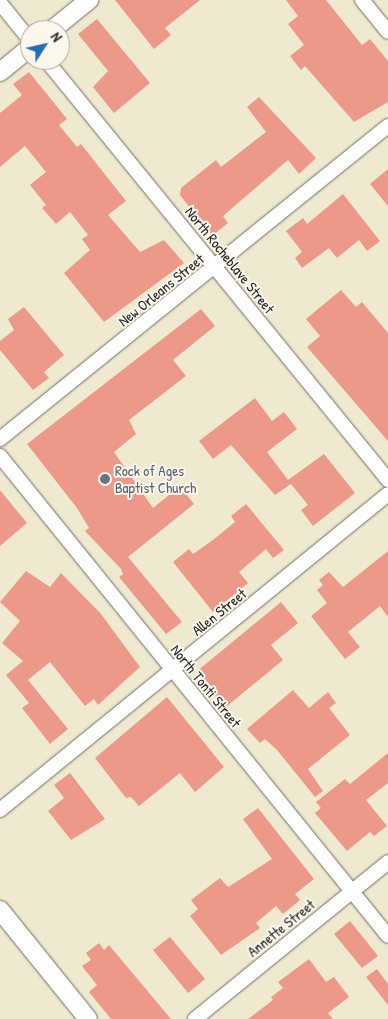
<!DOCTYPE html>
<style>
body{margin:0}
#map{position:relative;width:388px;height:1019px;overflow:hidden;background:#efe9d0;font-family:"Patrick Hand",sans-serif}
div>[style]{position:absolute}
.building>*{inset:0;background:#ed998a}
.roads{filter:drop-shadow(0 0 1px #706e65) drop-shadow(0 0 1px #706e65)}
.minor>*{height:14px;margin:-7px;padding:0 7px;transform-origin:7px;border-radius:7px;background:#fff}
.tertiary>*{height:18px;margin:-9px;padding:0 9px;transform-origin:9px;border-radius:9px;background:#fff}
.dots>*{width:14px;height:14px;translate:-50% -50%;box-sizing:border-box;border:2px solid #fbf7ec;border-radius:50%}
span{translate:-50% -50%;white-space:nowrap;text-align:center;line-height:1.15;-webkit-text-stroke:4px #fbf7ec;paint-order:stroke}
.street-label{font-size:15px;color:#2b2b2b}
.worship-label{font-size:15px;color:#5b616d}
.left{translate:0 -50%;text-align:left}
.north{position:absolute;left:20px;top:20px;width:50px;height:50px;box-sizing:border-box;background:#fbf7ec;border:1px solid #a8a59f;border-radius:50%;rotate:55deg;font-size:14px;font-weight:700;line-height:20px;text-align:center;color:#2b2b2b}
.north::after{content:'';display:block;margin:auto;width:18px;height:22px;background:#1f6fb2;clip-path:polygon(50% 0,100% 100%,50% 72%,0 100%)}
</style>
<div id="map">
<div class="building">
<div style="clip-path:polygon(115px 0,200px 0,165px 28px,171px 35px,154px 49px)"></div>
<div style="clip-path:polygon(286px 0,326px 0,362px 45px,370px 39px,388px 61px,388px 102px,354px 122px,305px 66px,301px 70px,290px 56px,304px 45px,288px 24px,298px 16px)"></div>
<div style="clip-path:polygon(97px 19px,150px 83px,114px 113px,93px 87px,108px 71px,78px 34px)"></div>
<div style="clip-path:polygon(29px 72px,67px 119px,59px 125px,77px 147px,81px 144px,126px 201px,108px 215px,140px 252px,164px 240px,184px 263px,104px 322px,64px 273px,90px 250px,82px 239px,88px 235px,70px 212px,56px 224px,42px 208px,46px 205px,30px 185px,46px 172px,25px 146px,0 167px,0 113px,22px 95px,13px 84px)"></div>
<div style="clip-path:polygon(259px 97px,316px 158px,299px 174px,288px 160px,223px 216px,228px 223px,212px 236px,180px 195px,181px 188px,216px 160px,221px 167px,266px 132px,247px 107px)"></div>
<div style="clip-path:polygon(388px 169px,388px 206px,370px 184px)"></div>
<div style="clip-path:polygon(343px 194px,380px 241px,367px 251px,359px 240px,337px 258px,329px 248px,302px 268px,295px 258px,302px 252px,286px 231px,303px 218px,307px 224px)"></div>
<div style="clip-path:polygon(341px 290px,356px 307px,362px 302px,388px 333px,388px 441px,307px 347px,320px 336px,306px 319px)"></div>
<div style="clip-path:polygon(24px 307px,64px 355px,44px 372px,49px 378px,33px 390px,0 350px,0 341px,14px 330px,8px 319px)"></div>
<div style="clip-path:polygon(201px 309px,215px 326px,173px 360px,186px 376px,129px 420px,136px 434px,114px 452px,153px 508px,180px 486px,194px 504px,128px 557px,182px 622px,166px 634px,119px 577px,123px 574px,121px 569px,85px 531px,89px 528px,77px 508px,27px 444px)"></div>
<div style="clip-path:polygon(255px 398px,272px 421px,284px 412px,297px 429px,267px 452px,288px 480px,324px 454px,355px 493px,313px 526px,301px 510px,308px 505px,291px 484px,275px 495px,231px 445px,213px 459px,199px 441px)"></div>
<div style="clip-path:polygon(0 490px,27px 523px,0 546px)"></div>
<div style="clip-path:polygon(246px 504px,284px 550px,273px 558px,266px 549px,239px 572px,248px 583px,213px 612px,173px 562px,189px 549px,193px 554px,213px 540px,235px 522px,231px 516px)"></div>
<div style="clip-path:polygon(388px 551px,388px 617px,380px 606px,348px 632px,360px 647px,345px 659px,311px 616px,327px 603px,317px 590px,323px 585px,319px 580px,329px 572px,343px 587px)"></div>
<div style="clip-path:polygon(26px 571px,50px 587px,61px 573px,101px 614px,140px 667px,98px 705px,94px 699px,85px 706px,50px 662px,28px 680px,68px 729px,50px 744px,22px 708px,29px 703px,6px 675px,23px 661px,2px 643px,20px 621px,0 602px)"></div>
<div style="clip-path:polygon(281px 602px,298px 623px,271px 645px,283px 660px,226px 707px,196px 672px)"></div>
<div style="clip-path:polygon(293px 690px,309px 708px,328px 692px,336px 703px,329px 708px,350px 735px,308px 769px,323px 791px,315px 797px,277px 750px,265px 739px,260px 743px,247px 729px)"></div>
<div style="clip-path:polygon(167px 697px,224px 767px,195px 792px,180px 773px,139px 806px,131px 797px,126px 798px,95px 758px)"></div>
<div style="clip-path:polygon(388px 753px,388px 783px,366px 800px,387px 826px,374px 836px,370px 832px,347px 851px,315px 813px,321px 808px,316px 802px,345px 779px,350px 784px)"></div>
<div style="clip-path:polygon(70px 773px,105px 819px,71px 840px,48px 811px,64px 798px,54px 785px)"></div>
<div style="clip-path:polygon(258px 808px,314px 879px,295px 894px,300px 900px,283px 914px,276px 906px,256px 923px,260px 928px,221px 955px,190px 916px,198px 909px,191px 900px,220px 878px,228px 887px,272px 859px,243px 819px)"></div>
<div style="clip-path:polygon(350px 921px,378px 956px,362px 968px,334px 934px)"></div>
<div style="clip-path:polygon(170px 937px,205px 979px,188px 993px,153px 950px)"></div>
<div style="clip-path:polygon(99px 943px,104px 950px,109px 945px,171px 1019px,111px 1019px,89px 992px,97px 985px,82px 966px,91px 960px,86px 953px)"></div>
<div style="clip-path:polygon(309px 959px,326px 982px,334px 977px,349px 997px,328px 1013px,333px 1019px,248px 1019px,273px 1000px,271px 997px,283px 988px,278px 982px)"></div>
<div style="clip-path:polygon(377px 969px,388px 984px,388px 1005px,366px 977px)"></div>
</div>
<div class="roads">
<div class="minor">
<div style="left:362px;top:0;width:41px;rotate:50.9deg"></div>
<div style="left:0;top:3px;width:48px;rotate:51deg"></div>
<div style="left:46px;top:60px;width:542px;rotate:50.84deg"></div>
<div style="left:0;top:439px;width:499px;rotate:-38.9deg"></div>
<div style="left:0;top:456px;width:617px;rotate:51.05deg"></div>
<div style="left:0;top:810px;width:500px;rotate:-39.16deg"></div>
<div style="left:195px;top:1019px;width:249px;rotate:-39.1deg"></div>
</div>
<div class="tertiary">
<div style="left:52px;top:30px;width:48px;rotate:-39deg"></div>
<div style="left:0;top:72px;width:38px;rotate:-39deg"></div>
<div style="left:0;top:910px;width:140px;rotate:51.1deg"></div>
</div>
</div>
<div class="dots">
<div style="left:105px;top:479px;background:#6b7280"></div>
</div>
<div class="street-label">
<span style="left:230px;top:260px;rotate:51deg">North Rocheblave Street</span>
<span style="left:161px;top:290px;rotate:-39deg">New Orleans Street</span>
<span style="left:219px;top:612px;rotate:-39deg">Allen Street</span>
<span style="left:206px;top:686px;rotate:51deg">North Tonti Street</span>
<span style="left:281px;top:928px;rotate:-39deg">Annette Street</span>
</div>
<div class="worship-label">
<span class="left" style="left:115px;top:479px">Rock of Ages<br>Baptist Church</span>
</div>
<div class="north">N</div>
</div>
